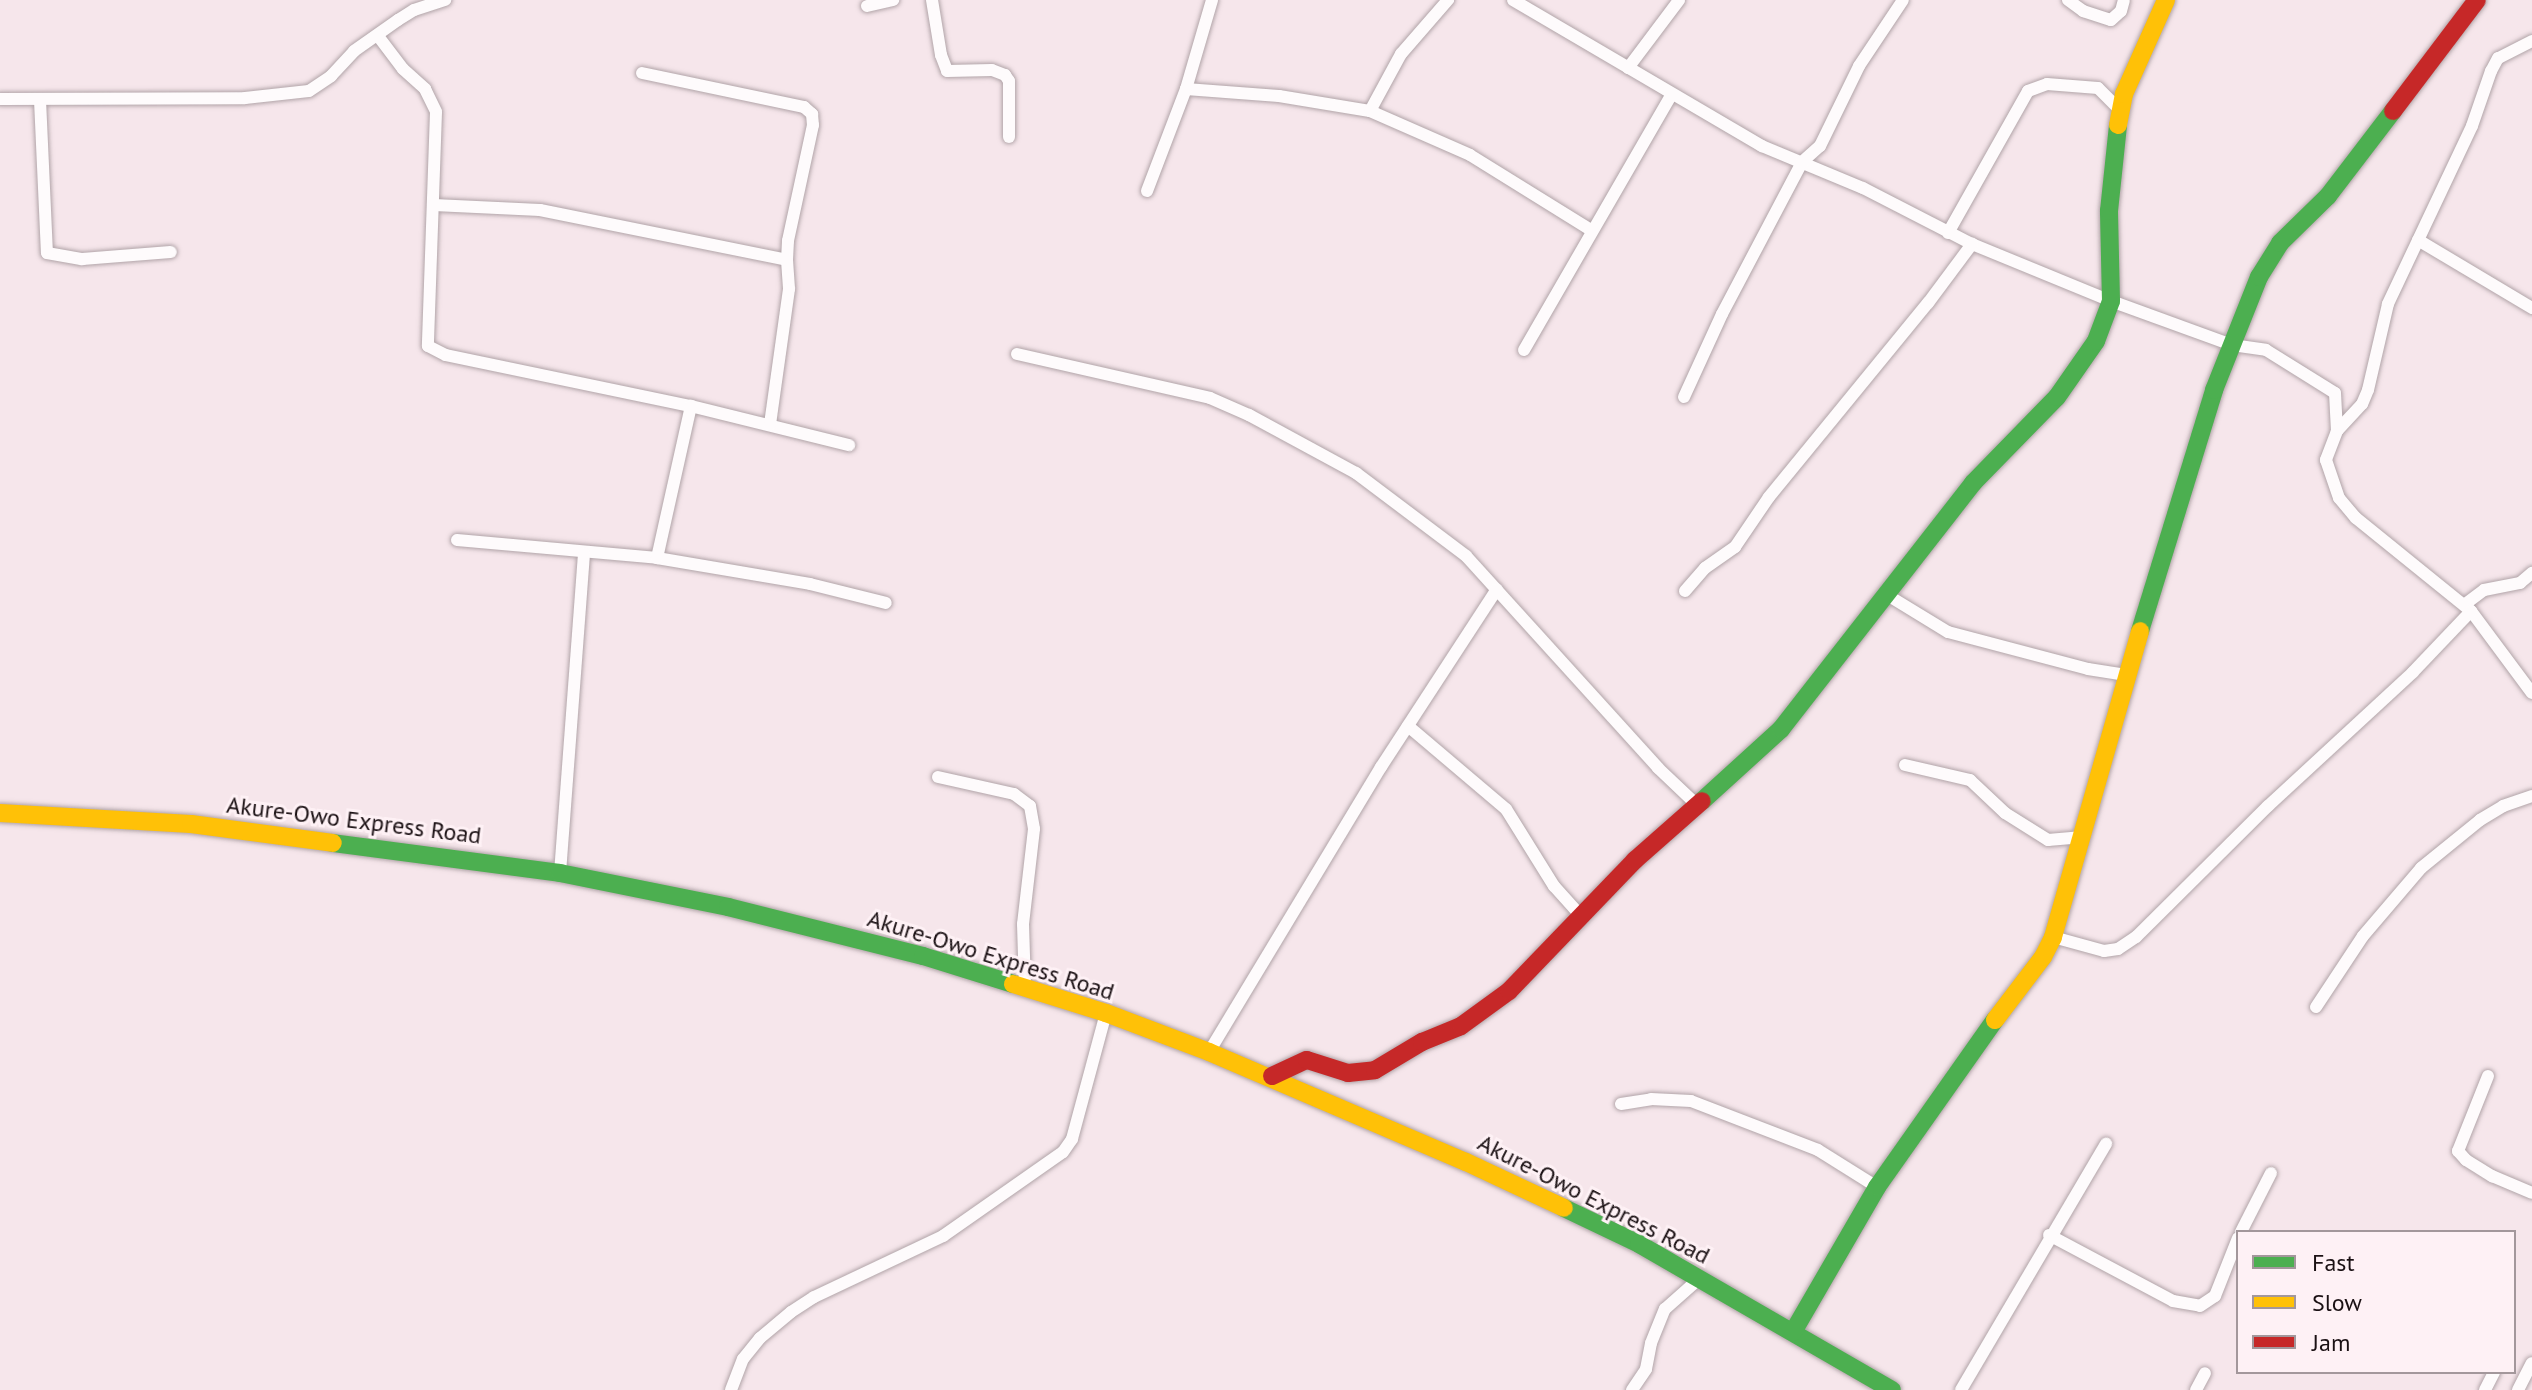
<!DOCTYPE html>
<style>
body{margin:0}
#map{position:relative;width:2532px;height:1390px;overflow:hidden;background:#f6e6eb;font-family:"PT Sans",sans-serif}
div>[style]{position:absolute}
.roads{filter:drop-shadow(0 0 2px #b1a4a8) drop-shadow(0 0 2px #b1a4a8)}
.street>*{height:12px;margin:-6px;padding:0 6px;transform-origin:6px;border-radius:6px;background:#fefbfc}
.fast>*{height:18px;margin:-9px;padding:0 9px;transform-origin:9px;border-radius:9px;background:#4caf50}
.slow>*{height:18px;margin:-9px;padding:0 9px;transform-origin:9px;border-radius:9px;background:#ffc107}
.jam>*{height:18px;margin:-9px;padding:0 9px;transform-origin:9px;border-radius:9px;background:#c62828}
span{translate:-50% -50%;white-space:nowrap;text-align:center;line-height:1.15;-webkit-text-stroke:6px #fef1f5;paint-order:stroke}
.street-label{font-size:24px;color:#1b1114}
.legend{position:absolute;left:2236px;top:1230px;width:280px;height:144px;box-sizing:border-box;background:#fef1f5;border:2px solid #a3979b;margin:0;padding:10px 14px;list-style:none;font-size:24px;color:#1b1114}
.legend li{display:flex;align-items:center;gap:16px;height:40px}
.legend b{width:40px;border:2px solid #a3979b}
</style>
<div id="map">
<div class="roads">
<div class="street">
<div style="left:932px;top:0;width:56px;rotate:80.7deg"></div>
<div style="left:941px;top:55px;width:17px;rotate:69deg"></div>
<div style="left:947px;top:71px;width:45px;rotate:-1.3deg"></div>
<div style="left:992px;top:70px;width:14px;rotate:21deg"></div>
<div style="left:1005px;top:75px;width:7px;rotate:56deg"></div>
<div style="left:1009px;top:81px;width:56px;rotate:90deg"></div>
<div style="left:1513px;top:0;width:289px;rotate:30.4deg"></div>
<div style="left:1762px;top:146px;width:109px;rotate:22.6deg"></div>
<div style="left:1863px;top:188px;width:123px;rotate:27.2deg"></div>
<div style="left:1972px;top:244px;width:150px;rotate:22.3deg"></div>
<div style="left:2111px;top:301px;width:129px;rotate:20deg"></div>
<div style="left:2232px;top:345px;width:34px;rotate:8deg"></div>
<div style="left:2266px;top:350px;width:81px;rotate:31.9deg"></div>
<div style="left:2335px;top:393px;width:38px;rotate:87deg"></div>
<div style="left:2068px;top:0;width:19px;rotate:36deg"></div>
<div style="left:2083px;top:11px;width:29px;rotate:18deg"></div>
<div style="left:2111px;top:20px;width:13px;rotate:-42deg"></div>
<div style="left:2121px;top:11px;width:11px;rotate:-75deg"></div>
<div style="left:867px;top:6px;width:27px;rotate:-13deg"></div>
<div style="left:378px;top:36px;width:41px;rotate:52.9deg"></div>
<div style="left:403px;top:69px;width:30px;rotate:42deg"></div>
<div style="left:425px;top:89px;width:25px;rotate:64deg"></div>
<div style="left:436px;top:112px;width:234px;rotate:92deg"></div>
<div style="left:428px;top:346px;width:20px;rotate:27deg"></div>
<div style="left:446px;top:355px;width:250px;rotate:11.8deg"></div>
<div style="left:691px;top:406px;width:163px;rotate:13.9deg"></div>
<div style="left:2532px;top:41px;width:38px;rotate:153deg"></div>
<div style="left:2498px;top:58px;width:15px;rotate:118deg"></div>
<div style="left:2491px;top:71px;width:58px;rotate:109.1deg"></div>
<div style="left:2472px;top:126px;width:197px;rotate:115.3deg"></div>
<div style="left:2388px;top:304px;width:88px;rotate:103.1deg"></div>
<div style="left:2368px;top:390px;width:15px;rotate:113deg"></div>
<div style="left:2362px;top:404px;width:37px;rotate:133deg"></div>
<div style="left:2337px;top:431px;width:31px;rotate:111deg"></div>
<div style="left:2326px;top:460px;width:40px;rotate:71.1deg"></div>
<div style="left:2339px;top:498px;width:26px;rotate:50deg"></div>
<div style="left:2356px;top:518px;width:148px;rotate:39deg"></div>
<div style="left:2471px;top:611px;width:102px;rotate:53.4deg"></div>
<div style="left:1628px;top:68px;width:85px;rotate:-53.1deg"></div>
<div style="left:642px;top:73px;width:166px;rotate:11.9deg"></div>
<div style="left:804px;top:107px;width:11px;rotate:41deg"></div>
<div style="left:812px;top:114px;width:11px;rotate:85deg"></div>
<div style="left:813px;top:125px;width:119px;rotate:102.2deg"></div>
<div style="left:788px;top:241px;width:19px;rotate:93deg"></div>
<div style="left:1186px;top:89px;width:93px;rotate:4.3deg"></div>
<div style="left:1279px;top:96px;width:92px;rotate:9.4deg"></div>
<div style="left:1370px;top:111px;width:109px;rotate:23.7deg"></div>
<div style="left:1470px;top:155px;width:142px;rotate:31.8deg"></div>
<div style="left:0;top:99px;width:245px;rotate:-0.2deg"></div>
<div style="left:245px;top:98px;width:64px;rotate:-6.2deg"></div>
<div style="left:309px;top:91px;width:27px;rotate:-34deg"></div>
<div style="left:331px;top:76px;width:34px;rotate:-47deg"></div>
<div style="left:354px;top:51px;width:54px;rotate:-35.2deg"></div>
<div style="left:398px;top:20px;width:19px;rotate:-32deg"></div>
<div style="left:414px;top:10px;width:33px;rotate:-18deg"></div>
<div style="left:40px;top:100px;width:153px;rotate:87.4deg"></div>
<div style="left:47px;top:253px;width:36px;rotate:10deg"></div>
<div style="left:82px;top:259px;width:89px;rotate:-4.5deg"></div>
<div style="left:1370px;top:111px;width:65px;rotate:-61.5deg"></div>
<div style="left:1401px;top:54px;width:72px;rotate:-49deg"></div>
<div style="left:1147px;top:191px;width:109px;rotate:-69.1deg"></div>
<div style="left:1186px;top:89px;width:93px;rotate:-73.7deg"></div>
<div style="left:434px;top:205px;width:106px;rotate:2.7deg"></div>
<div style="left:540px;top:210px;width:252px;rotate:11.4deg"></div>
<div style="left:787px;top:260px;width:29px;rotate:86deg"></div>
<div style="left:789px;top:289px;width:137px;rotate:98deg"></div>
<div style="left:1948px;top:233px;width:163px;rotate:-60.6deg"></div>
<div style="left:2028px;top:91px;width:20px;rotate:-20deg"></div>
<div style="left:2047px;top:84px;width:51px;rotate:4.5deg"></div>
<div style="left:2098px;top:88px;width:31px;rotate:45deg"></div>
<div style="left:2418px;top:240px;width:133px;rotate:30.8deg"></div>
<div style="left:1524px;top:350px;width:294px;rotate:-60deg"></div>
<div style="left:1017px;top:354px;width:198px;rotate:12.8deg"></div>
<div style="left:1210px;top:398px;width:43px;rotate:23.6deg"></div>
<div style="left:1249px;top:415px;width:122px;rotate:28.5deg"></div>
<div style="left:1356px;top:473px;width:138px;rotate:37deg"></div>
<div style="left:1466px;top:556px;width:286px;rotate:47.8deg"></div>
<div style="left:1658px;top:768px;width:54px;rotate:43.5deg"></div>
<div style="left:1684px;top:397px;width:91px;rotate:-65.4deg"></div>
<div style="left:1722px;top:314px;width:172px;rotate:-62.2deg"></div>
<div style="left:1802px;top:162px;width:24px;rotate:-42deg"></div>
<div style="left:1820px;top:146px;width:89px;rotate:-64deg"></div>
<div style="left:1859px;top:66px;width:79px;rotate:-56.3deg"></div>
<div style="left:457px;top:540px;width:201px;rotate:5.1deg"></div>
<div style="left:657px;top:558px;width:155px;rotate:9.6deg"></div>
<div style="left:810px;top:584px;width:78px;rotate:14deg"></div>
<div style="left:657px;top:558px;width:156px;rotate:-77.4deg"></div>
<div style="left:1685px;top:591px;width:30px;rotate:-49deg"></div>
<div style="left:1705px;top:568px;width:37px;rotate:-35deg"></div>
<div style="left:1735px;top:547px;width:60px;rotate:-55.8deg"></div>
<div style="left:1769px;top:497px;width:251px;rotate:-50.7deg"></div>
<div style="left:1928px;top:303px;width:74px;rotate:-53.3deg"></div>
<div style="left:1884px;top:593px;width:75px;rotate:31.4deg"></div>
<div style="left:1948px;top:632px;width:145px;rotate:14.8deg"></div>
<div style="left:2088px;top:669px;width:37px;rotate:9deg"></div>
<div style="left:2464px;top:605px;width:25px;rotate:-37deg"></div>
<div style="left:2484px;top:590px;width:37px;rotate:-11deg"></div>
<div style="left:2520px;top:583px;width:16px;rotate:-40deg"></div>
<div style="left:1408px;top:726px;width:128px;rotate:40.3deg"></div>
<div style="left:1506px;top:809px;width:91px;rotate:58.1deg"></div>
<div style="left:1554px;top:886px;width:40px;rotate:48deg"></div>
<div style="left:1905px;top:765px;width:67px;rotate:13deg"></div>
<div style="left:1970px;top:780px;width:48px;rotate:43.3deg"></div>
<div style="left:2005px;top:813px;width:51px;rotate:32.1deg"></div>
<div style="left:2048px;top:840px;width:32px;rotate:-5deg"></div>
<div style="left:938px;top:777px;width:78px;rotate:12.6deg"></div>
<div style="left:1014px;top:794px;width:20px;rotate:37deg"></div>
<div style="left:1030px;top:806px;width:23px;rotate:80deg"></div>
<div style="left:1034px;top:829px;width:96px;rotate:96.6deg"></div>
<div style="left:1023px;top:924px;width:64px;rotate:88.2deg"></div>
<div style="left:560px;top:873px;width:320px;rotate:-85.7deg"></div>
<div style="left:2053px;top:937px;width:53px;rotate:15.4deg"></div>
<div style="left:2104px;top:951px;width:14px;rotate:-8deg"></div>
<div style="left:2118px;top:949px;width:22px;rotate:-34deg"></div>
<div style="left:2136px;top:937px;width:186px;rotate:-44.8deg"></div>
<div style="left:2268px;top:806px;width:197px;rotate:-42.7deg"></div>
<div style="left:2413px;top:672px;width:84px;rotate:-46.4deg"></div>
<div style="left:2316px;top:1007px;width:85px;rotate:-56.5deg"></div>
<div style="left:2363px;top:936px;width:89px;rotate:-49.5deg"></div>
<div style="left:2421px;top:868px;width:76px;rotate:-39.1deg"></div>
<div style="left:2480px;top:820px;width:27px;rotate:-31deg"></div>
<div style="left:2503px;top:806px;width:31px;rotate:-19deg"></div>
<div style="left:1209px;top:1052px;width:333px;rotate:-58.9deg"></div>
<div style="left:1381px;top:767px;width:212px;rotate:-56.9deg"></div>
<div style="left:2488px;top:1076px;width:81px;rotate:111.8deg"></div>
<div style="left:2458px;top:1151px;width:12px;rotate:48deg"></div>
<div style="left:2466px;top:1160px;width:31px;rotate:32deg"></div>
<div style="left:2492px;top:1176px;width:43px;rotate:23deg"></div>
<div style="left:1621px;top:1104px;width:30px;rotate:-9deg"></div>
<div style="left:1651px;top:1099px;width:40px;rotate:2.9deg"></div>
<div style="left:1691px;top:1101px;width:136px;rotate:21.1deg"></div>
<div style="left:1818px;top:1150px;width:70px;rotate:32.1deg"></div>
<div style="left:2241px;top:1232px;width:66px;rotate:-63deg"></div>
<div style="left:2049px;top:1235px;width:140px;rotate:28deg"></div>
<div style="left:2173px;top:1301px;width:27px;rotate:10deg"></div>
<div style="left:2200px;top:1306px;width:18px;rotate:-34deg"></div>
<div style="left:2215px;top:1296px;width:62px;rotate:-68.4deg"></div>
<div style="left:731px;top:1390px;width:33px;rotate:-69deg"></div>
<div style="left:743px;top:1359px;width:27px;rotate:-51deg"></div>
<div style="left:760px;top:1338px;width:40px;rotate:-40deg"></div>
<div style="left:791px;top:1312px;width:27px;rotate:-33deg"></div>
<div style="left:814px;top:1297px;width:143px;rotate:-25.3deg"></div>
<div style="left:943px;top:1236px;width:146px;rotate:-35deg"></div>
<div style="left:1063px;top:1152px;width:16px;rotate:-55deg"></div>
<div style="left:1072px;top:1139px;width:131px;rotate:-74.9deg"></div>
<div style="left:1632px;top:1390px;width:25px;rotate:-56deg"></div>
<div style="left:1646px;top:1369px;width:26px;rotate:-79deg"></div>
<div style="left:1651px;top:1343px;width:37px;rotate:-68deg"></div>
<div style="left:1665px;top:1309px;width:47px;rotate:-41.5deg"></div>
<div style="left:1961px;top:1390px;width:286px;rotate:-59.5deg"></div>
<div style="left:2196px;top:1390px;width:19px;rotate:-62deg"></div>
<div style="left:2485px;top:1390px;width:20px;rotate:-63deg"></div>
<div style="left:2518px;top:1390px;width:30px;rotate:-63deg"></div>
</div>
<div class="fast">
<div style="left:2140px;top:631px;width:252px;rotate:-72.9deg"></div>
<div style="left:2214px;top:390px;width:122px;rotate:-68.3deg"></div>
<div style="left:2259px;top:277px;width:40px;rotate:-58deg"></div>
<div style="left:2280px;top:243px;width:67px;rotate:-44.4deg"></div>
<div style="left:2328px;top:196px;width:107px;rotate:-52.6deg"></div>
<div style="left:1702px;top:801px;width:107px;rotate:-42.3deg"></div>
<div style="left:1781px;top:729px;width:312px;rotate:-52deg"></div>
<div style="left:1973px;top:483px;width:120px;rotate:-45.7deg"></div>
<div style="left:2057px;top:397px;width:68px;rotate:-55.1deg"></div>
<div style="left:2096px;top:341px;width:43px;rotate:-69.4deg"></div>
<div style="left:2111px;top:301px;width:90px;rotate:-91.3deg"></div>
<div style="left:2109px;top:211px;width:86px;rotate:-84deg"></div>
<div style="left:333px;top:843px;width:229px;rotate:7.5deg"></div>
<div style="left:560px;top:873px;width:171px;rotate:11.4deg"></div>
<div style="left:728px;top:907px;width:201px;rotate:14.1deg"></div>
<div style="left:923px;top:956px;width:94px;rotate:17.3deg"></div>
<div style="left:1564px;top:1208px;width:83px;rotate:25.6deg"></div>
<div style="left:1639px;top:1244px;width:292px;rotate:30deg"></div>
<div style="left:1793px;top:1332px;width:168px;rotate:-59.9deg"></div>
<div style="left:1877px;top:1187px;width:204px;rotate:-54.8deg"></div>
</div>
<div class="slow">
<div style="left:2118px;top:125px;width:32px;rotate:-79deg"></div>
<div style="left:2124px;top:94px;width:103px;rotate:-65.9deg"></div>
<div style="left:0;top:813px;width:191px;rotate:3.3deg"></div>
<div style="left:191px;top:824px;width:143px;rotate:7.6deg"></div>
<div style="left:1013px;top:984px;width:97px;rotate:17.3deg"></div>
<div style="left:1106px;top:1013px;width:110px;rotate:20.7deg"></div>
<div style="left:1209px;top:1052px;width:280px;rotate:23.2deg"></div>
<div style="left:1466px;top:1162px;width:108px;rotate:25.1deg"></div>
<div style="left:1995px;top:1020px;width:79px;rotate:-52.7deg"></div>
<div style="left:2043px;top:957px;width:22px;rotate:-63deg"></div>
<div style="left:2053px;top:937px;width:318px;rotate:-74.1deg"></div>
</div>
<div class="jam">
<div style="left:2393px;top:111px;width:139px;rotate:-52.9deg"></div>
<div style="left:1272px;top:1076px;width:38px;rotate:-25deg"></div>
<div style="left:1307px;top:1060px;width:43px;rotate:17.6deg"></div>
<div style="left:1348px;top:1073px;width:27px;rotate:-6deg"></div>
<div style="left:1375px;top:1070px;width:55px;rotate:-30.8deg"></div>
<div style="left:1422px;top:1042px;width:42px;rotate:-22.3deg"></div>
<div style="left:1461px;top:1026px;width:59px;rotate:-36.1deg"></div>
<div style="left:1509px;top:991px;width:182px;rotate:-46.1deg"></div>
<div style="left:1635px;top:860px;width:89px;rotate:-41.4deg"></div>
</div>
</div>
<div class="street-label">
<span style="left:354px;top:820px;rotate:7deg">Akure-Owo Express Road</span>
<span style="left:991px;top:955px;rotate:17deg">Akure-Owo Express Road</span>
<span style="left:1594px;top:1199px;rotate:27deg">Akure-Owo Express Road</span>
</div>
<ul class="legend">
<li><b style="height:10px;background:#4caf50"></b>Fast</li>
<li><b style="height:10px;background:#ffc107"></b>Slow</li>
<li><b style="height:10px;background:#c62828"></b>Jam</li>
</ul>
</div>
